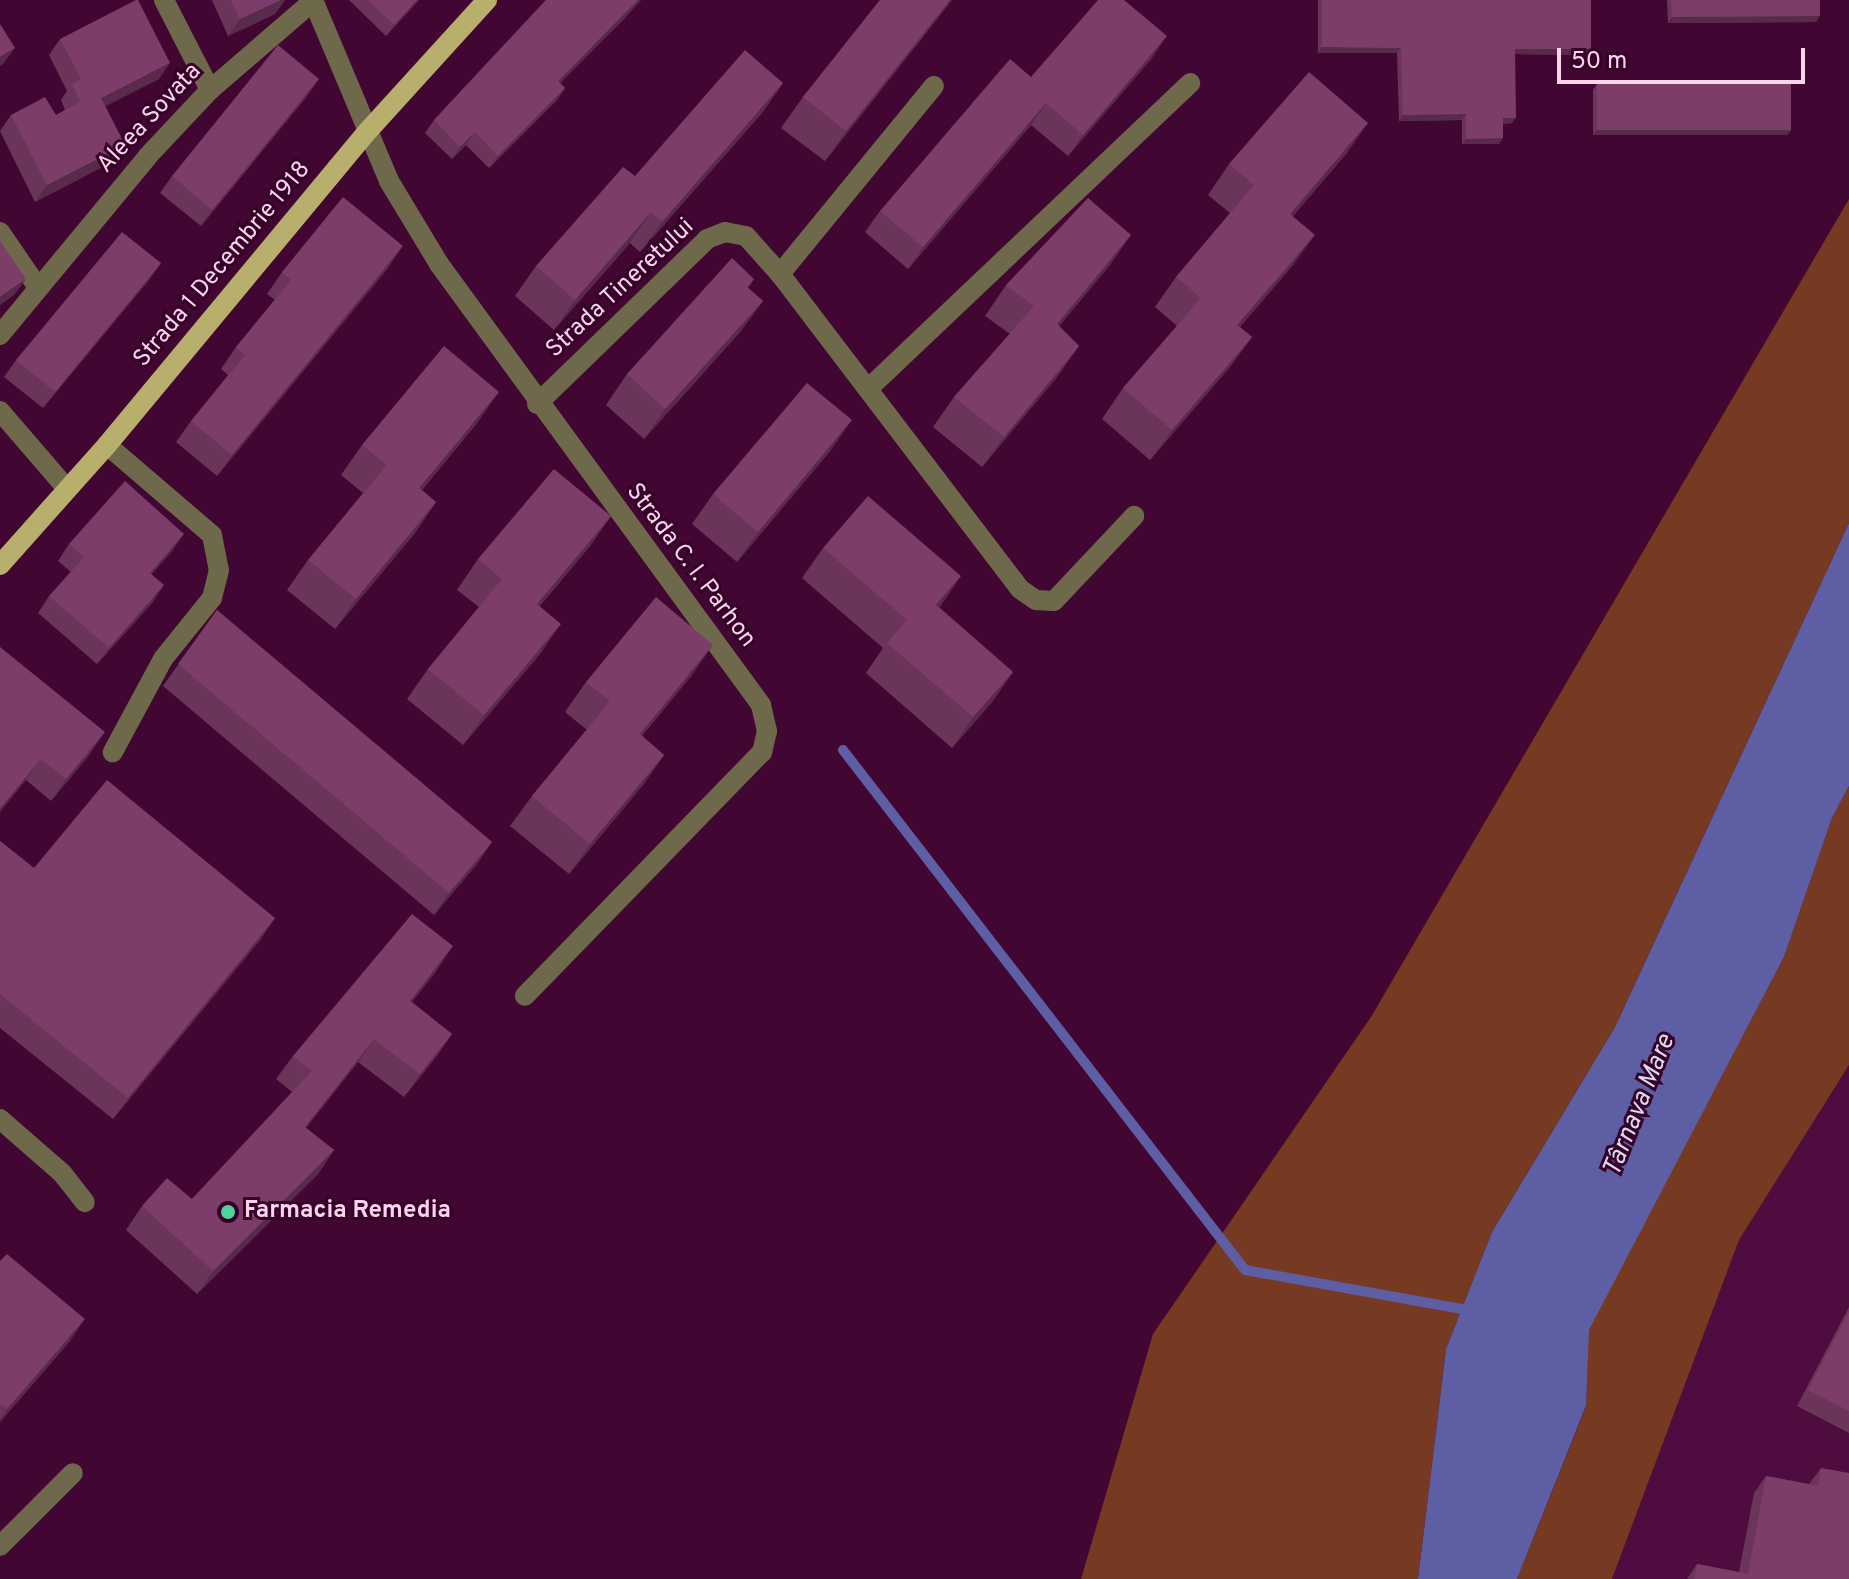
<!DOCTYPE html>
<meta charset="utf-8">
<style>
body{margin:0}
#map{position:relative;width:1849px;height:1579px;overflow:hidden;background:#420632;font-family:Overpass,sans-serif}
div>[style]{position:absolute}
.built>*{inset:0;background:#4f0c3e}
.green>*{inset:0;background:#763921}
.water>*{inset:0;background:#5d5ea4}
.stream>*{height:10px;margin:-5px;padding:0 5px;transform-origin:5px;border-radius:5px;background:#5d5ea4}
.minor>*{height:20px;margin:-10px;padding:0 10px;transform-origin:10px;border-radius:10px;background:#6e694a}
.major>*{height:20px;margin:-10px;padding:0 10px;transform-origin:10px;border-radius:10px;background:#b9af6d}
.wall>*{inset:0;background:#6b3559}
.shaded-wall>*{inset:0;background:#572b49}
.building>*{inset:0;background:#7c3e68}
.dots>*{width:22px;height:22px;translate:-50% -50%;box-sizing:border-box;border:4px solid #360028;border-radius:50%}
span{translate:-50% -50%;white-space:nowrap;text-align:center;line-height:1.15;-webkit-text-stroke:6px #360028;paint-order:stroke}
.street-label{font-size:24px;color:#fad4eb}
.poi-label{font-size:24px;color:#fad4eb;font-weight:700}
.left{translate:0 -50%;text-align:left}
.water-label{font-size:26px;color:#d8dbef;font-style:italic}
.scale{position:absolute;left:1557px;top:48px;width:248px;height:36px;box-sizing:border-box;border:4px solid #fad4eb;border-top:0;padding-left:10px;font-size:24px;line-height:28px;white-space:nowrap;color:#fad4eb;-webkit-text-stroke:6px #360028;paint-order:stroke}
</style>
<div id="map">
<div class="built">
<div style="clip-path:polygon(1849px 1065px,1849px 1579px,1612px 1579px,1739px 1240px)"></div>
</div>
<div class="green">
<div style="clip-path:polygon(1849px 199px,1849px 523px,1615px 1027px,1492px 1232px,1446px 1349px,1418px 1579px,1081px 1579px,1153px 1334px,1371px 1017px)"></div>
<div style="clip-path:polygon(1849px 786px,1849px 1065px,1739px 1240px,1612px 1579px,1517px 1579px,1586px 1407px,1588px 1330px,1784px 957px,1832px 818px)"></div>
</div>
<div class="water">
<div style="clip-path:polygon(1849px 523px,1849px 786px,1832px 818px,1784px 957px,1589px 1330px,1586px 1406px,1517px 1579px,1418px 1579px,1446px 1349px,1492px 1232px,1615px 1027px)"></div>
</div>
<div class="stream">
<div style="left:843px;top:750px;width:657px;rotate:52.29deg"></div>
<div style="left:1245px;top:1270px;width:233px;rotate:10.2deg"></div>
</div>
<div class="minor">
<div style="left:164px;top:0;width:101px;rotate:62.9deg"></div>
<div style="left:313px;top:0;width:196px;rotate:67.2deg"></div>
<div style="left:389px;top:181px;width:97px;rotate:58.9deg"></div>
<div style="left:439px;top:264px;width:546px;rotate:53.86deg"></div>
<div style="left:761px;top:705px;width:27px;rotate:77deg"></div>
<div style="left:767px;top:731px;width:22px;rotate:103deg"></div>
<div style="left:762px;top:752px;width:340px;rotate:134.2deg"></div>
<div style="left:0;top:232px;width:65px;rotate:55.6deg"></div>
<div style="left:780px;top:274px;width:243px;rotate:-50.7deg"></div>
<div style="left:0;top:335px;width:231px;rotate:-50.4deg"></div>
<div style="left:147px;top:157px;width:92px;rotate:-46.8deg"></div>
<div style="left:210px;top:90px;width:136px;rotate:-40.8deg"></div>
<div style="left:869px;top:388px;width:443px;rotate:-43.5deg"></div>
<div style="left:537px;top:404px;width:237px;rotate:-44.1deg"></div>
<div style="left:707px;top:239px;width:19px;rotate:-21deg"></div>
<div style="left:725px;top:232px;width:21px;rotate:11deg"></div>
<div style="left:746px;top:236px;width:51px;rotate:48.2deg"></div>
<div style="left:780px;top:274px;width:396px;rotate:52.7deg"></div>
<div style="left:1020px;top:589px;width:19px;rotate:35deg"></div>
<div style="left:1036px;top:600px;width:18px;rotate:3deg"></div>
<div style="left:1054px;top:601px;width:117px;rotate:-46.7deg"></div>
<div style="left:0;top:411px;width:103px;rotate:49.3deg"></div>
<div style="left:107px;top:445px;width:138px;rotate:40.6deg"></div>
<div style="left:212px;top:535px;width:36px;rotate:79deg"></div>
<div style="left:219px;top:570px;width:29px;rotate:104deg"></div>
<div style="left:212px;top:598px;width:78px;rotate:128.8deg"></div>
<div style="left:163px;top:659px;width:106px;rotate:118.3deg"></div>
<div style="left:0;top:1119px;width:82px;rotate:41.1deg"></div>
<div style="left:62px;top:1173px;width:37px;rotate:52deg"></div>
<div style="left:0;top:1546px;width:103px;rotate:-45deg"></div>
</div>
<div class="major">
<div style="left:0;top:565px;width:161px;rotate:-48.3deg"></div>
<div style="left:107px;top:445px;width:405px;rotate:-50.3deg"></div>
<div style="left:366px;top:133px;width:180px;rotate:-47.7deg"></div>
</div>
<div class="wall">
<div style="clip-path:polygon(212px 0,285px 0,275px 14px,228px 36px)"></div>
<div style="clip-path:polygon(349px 0,419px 0,386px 36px)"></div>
<div style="clip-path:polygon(546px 0,641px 0,623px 20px,560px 83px,565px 88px,557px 100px,489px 168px,466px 145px,452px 159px,425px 133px,434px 120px)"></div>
<div style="clip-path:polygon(880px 0,952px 0,825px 161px,781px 128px,803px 97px)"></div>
<div style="clip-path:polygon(1318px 0,1591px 0,1591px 49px,1587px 55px,1515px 54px,1512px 123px,1503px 124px,1499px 144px,1462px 144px,1462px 120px,1399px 121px,1397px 53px,1318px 53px)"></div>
<div style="clip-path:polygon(1667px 0,1820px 0,1816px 22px,1668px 23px)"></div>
<div style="clip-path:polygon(60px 39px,159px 79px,105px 106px,125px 145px,114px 161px,35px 202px,0 131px,11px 115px,56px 115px,65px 110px,61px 100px,67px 91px,49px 55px)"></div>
<div style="clip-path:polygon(1152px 58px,1068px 156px,1031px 125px,908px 269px,865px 232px,880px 211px,1031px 77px)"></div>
<div style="clip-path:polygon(783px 83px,762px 113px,640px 252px,630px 243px,554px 330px,515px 296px,536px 266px,635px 176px)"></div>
<div style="clip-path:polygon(1597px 84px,1791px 130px,1787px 135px,1593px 135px,1593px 90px)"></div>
<div style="clip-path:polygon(308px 95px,201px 226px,160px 193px,172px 176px)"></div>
<div style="clip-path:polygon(1347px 153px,1293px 216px,1293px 265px,1240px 327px,1252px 337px,1230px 367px,1150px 460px,1102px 419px,1123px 388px,1177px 326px,1155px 307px,1176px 277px,1230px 213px,1208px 195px,1229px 164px)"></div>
<div style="clip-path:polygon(161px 263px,149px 280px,43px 408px,4px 377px,16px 360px)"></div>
<div style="clip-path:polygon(1110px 265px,1059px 326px,1079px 346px,1057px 377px,982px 467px,933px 427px,954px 397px,1010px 334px,985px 316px,1006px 285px)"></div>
<div style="clip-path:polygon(388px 268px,217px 476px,176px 442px,191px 421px,228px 375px,221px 369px,236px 347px,275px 300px,267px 294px,282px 272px)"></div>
<div style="clip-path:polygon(754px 279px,748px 288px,763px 301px,741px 331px,644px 439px,606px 405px,627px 374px)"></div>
<div style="clip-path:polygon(478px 422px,422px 490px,436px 502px,415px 533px,335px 629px,287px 590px,308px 560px,363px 493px,341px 475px,362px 445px)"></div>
<div style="clip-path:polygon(831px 450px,737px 562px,692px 524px,713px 494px)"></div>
<div style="clip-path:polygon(611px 516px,590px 546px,540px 606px,540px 654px,463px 745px,407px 699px,428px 669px,479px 607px,457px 590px,478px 559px)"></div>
<div style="clip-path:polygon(69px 544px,173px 550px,151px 574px,153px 602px,97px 664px,38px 613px,49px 596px,71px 572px,58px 561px)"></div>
<div style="clip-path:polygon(823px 548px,939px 607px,1013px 672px,992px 702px,952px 748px,866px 673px,883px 648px,802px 578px)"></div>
<div style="clip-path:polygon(217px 610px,492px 842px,477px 864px,434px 915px,163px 686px)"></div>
<div style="clip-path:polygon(0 647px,90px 754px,51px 801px,26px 780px)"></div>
<div style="clip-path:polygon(692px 675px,642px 736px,664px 755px,643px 785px,569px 874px,510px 826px,532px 796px,587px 730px,565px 712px,586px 682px)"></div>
<div style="clip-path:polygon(0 841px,34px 868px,275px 918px,260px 940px,113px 1119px,0 1028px)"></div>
<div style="clip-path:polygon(437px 970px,412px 1002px,452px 1034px,436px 1057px,404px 1097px,358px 1062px,306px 1128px,334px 1150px,318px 1174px,197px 1294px,126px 1230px,142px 1206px,192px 1199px,292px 1092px,276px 1079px,293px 1056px)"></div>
<div style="clip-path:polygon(0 1261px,70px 1341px,0 1422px)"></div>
<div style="clip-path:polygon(1849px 1307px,1849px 1433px,1797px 1406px)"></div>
<div style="clip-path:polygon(1821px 1468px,1849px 1579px,1687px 1579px,1697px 1564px,1739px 1572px,1754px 1493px,1766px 1476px,1809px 1484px)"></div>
</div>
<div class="shaded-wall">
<div style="clip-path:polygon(281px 0,285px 0,275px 14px,228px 36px,240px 19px)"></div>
<div style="clip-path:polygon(417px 0,419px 0,386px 36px,394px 25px)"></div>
<div style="clip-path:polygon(638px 0,641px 0,623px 20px,549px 93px,558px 81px)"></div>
<div style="clip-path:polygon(950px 0,952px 0,825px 161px,846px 131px)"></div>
<div style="clip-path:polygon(1820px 16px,1816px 22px,1668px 23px,1672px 17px)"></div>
<div style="clip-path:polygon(1167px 36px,1152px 58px,1068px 156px,1083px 135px)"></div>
<div style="clip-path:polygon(1322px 47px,1401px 48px,1397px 53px,1318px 53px)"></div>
<div style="clip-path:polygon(15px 48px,3px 64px,0 66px,0 57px)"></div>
<div style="clip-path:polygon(1515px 49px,1591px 49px,1587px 55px,1511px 54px)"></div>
<div style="clip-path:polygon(170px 63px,159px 79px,90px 114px,101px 98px)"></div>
<div style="clip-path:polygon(319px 79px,308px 95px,201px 226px,212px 210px)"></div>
<div style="clip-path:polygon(783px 83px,762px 113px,640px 252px,662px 222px)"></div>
<div style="clip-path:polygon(565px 88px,557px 100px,489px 168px,498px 156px)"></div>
<div style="clip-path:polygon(1046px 103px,1031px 125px,908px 269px,923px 247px)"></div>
<div style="clip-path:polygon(1466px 114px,1462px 120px,1399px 121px,1403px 115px)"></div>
<div style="clip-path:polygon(1503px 118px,1516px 118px,1512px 123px,1499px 124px)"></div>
<div style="clip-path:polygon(1368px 123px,1347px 153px,1269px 244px,1290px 214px)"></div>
<div style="clip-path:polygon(1597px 130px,1791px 130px,1787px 135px,1593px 135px)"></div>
<div style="clip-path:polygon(475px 132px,466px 145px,452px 159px,460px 147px)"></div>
<div style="clip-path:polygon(1503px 138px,1499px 144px,1462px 144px,1466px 139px)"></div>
<div style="clip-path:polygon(125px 145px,114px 161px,35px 202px,47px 185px)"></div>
<div style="clip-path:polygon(651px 212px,630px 243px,554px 330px,575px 300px)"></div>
<div style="clip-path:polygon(1131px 235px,1110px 265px,1036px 354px,1057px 324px)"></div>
<div style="clip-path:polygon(1315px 235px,1293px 265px,1216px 355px,1237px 325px)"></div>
<div style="clip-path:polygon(403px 246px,388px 268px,217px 476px,232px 455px)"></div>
<div style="clip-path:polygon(161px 263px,149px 280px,43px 408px,55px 392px)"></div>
<div style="clip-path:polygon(26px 279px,14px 295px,0 305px,0 297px)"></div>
<div style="clip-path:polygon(763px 301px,741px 331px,644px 439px,665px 409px)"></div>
<div style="clip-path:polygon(1252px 337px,1230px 367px,1150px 460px,1172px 430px)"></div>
<div style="clip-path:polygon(1079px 346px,1057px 377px,982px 467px,1004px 437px)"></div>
<div style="clip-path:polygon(499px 392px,478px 422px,398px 519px,419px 488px)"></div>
<div style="clip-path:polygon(852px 420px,831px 450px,737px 562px,758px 532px)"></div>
<div style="clip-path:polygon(436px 502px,415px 533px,335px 629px,356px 599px)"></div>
<div style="clip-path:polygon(611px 516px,590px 546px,516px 634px,537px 604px)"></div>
<div style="clip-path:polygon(184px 534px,173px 550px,138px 590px,150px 573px)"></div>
<div style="clip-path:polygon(961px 576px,940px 607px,915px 635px,936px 605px)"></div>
<div style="clip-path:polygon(164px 585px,153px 602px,97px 664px,109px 648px)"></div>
<div style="clip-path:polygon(561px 624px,540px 654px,463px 745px,484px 715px)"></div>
<div style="clip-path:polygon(713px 645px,692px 675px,618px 764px,640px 734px)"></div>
<div style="clip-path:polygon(1013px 672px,992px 702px,952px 748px,973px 717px)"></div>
<div style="clip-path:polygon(105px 732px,90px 754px,51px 801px,66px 779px)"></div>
<div style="clip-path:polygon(664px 755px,643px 785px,569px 874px,590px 844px)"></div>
<div style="clip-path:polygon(41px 759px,26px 780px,0 812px,0 809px)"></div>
<div style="clip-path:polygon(492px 842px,477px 864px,434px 915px,449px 893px)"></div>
<div style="clip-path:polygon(275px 918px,260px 940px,113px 1119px,128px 1098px)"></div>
<div style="clip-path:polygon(453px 946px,437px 970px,394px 1024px,410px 1001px)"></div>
<div style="clip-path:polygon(452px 1034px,436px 1057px,404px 1097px,420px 1074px)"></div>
<div style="clip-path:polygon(374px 1039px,358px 1062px,288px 1150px,305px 1127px)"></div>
<div style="clip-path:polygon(334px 1150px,318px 1174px,197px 1294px,213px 1271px)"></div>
<div style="clip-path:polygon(85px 1319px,70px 1341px,0 1422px,0 1420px,7px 1409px)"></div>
</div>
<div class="building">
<div style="clip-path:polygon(136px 0,138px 0,170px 63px,101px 98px,125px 145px,47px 185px,11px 115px,45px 97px,56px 115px,80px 102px,72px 84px,81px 79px,60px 39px)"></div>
<div style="clip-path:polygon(231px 0,281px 0,240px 19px)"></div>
<div style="clip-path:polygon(368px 0,417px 0,394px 25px)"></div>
<div style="clip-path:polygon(546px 0,638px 0,558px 81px,565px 88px,498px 156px,475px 132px,460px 147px,434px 120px)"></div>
<div style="clip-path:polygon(880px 0,950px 0,846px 131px,803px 97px)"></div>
<div style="clip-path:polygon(1098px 0,1124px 0,1167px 36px,1083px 135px,1046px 103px,923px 247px,880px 211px,1010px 59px,1031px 77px)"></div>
<div style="clip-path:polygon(1322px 0,1591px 0,1591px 49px,1515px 49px,1516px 118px,1503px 118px,1503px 138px,1466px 139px,1466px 114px,1403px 115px,1401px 48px,1322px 47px)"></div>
<div style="clip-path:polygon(1671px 0,1820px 0,1820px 16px,1672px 17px)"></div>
<div style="clip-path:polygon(0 24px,15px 48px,0 57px)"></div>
<div style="clip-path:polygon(278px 45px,319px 79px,212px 210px,172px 176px)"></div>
<div style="clip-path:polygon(745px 50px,783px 83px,662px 222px,651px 212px,575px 300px,536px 266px,623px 167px,635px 176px)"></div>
<div style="clip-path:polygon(1309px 72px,1368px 123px,1290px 214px,1315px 235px,1237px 325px,1252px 337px,1172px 430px,1123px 388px,1201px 298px,1176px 277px,1254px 185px,1229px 164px)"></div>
<div style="clip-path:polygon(1597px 84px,1791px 84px,1791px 130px,1597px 130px)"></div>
<div style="clip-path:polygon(343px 197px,403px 246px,232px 455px,191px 421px,245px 355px,236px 347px,291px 280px,282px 272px)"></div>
<div style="clip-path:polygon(1088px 198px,1131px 235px,1057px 324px,1079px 346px,1004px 437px,954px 397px,1034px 306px,1006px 285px)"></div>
<div style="clip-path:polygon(122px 232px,161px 263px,55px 392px,16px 360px)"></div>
<div style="clip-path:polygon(0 241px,26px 279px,0 297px)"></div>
<div style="clip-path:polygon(732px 258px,754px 279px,747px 287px,763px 301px,665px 409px,627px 374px)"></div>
<div style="clip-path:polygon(444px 346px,499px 392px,419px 488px,436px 502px,356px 599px,308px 560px,387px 465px,362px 445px)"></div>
<div style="clip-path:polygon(807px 383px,852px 420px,758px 532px,713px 494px)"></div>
<div style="clip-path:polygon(554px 469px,611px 516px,537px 604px,561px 624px,484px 715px,428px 669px,502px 579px,478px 559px)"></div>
<div style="clip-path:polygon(125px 481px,184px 534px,150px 573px,164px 585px,109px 648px,49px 596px,84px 557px,69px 544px)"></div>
<div style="clip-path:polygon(868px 496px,961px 576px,936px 605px,1013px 672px,973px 717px,887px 643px,907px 620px,823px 548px)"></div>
<div style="clip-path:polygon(656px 597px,713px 645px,640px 734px,664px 755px,590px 844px,532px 796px,610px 701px,586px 682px)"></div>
<div style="clip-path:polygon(217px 610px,492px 842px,449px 893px,178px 664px)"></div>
<div style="clip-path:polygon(0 647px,105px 732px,66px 779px,41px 759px,0 809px)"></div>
<div style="clip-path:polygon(107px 780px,275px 918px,128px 1098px,0 994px,0 841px,34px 868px)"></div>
<div style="clip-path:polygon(412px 914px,453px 946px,410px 1001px,452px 1034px,420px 1074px,374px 1039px,305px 1127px,334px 1150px,213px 1271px,142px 1206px,167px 1178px,192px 1199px,312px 1071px,293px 1056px)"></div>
<div style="clip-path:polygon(7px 1254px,85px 1319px,7px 1409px,0 1404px,0 1261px)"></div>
<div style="clip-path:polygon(1849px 1312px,1849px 1411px,1808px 1390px)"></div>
<div style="clip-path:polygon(1821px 1468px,1849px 1473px,1849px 1579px,1695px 1579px,1697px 1564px,1748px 1574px,1766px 1476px,1818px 1486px)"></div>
</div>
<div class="dots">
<div style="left:228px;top:1212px;background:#4fd399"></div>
</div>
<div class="street-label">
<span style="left:150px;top:119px;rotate:-47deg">Aleea Sovata</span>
<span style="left:223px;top:265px;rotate:-50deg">Strada 1 Decembrie 1918</span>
<span style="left:621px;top:289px;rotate:-43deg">Strada Tineretului</span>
<span style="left:690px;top:566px;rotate:53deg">Strada C. I. Parhon</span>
</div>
<div class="poi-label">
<span class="left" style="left:244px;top:1212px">Farmacia Remedia</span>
</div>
<div class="water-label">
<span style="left:1640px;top:1106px;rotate:-68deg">Târnava Mare</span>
</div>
<div class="scale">50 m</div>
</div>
